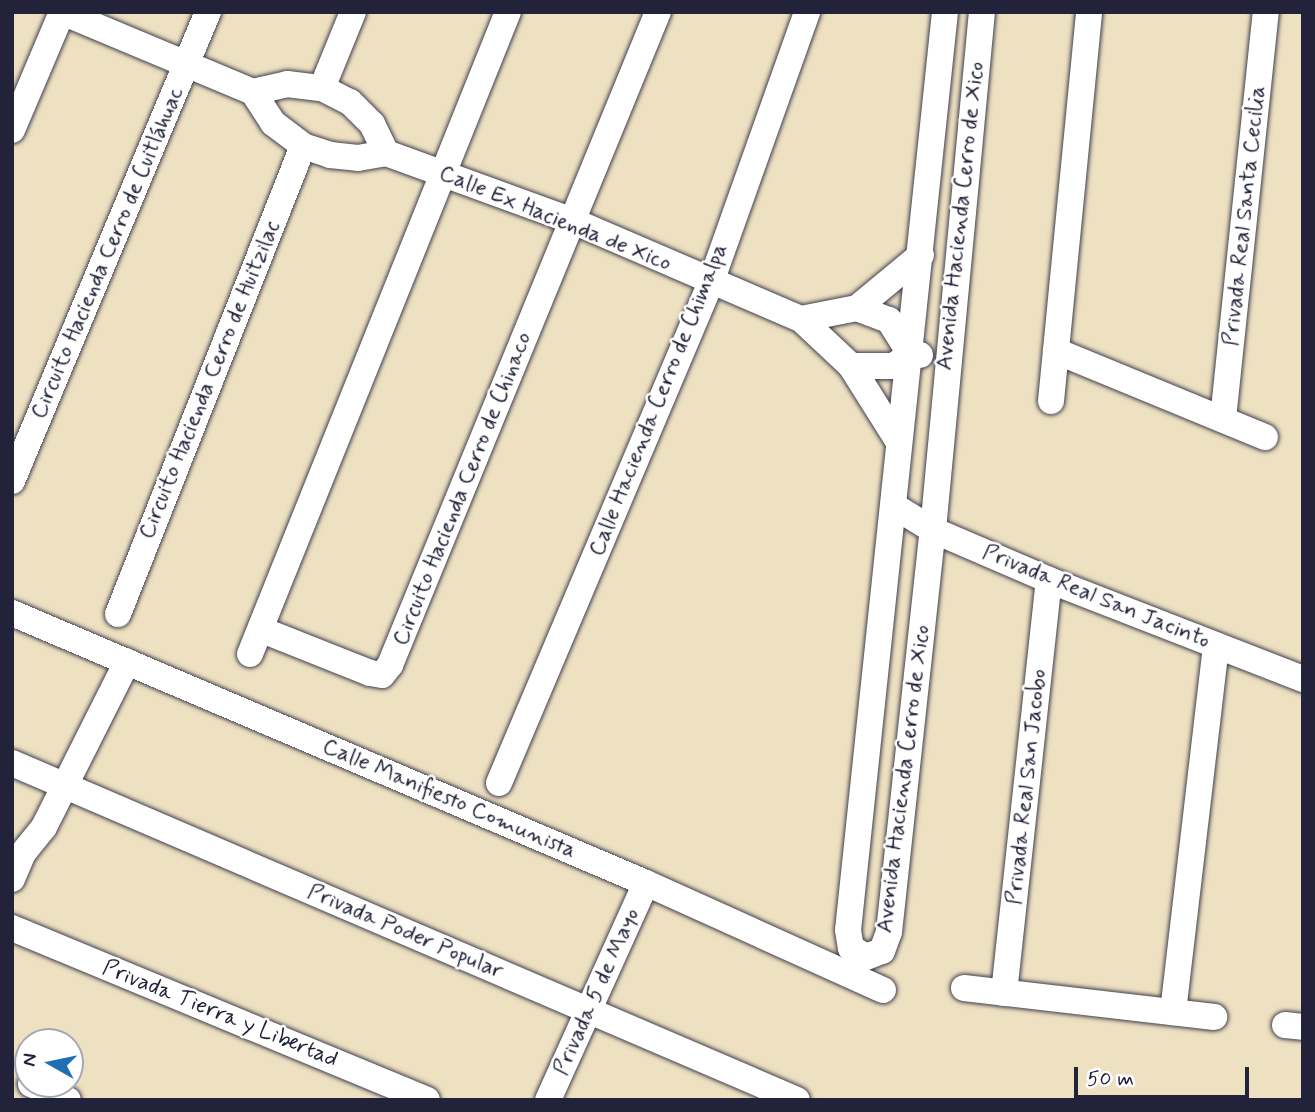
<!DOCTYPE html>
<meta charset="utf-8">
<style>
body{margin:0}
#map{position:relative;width:1315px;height:1112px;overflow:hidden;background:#eee1c1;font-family:Mynerve,sans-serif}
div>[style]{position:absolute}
.roads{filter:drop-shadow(0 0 2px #413f4f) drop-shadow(0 0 2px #413f4f)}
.minor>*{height:26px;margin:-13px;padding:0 13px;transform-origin:13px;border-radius:13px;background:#fff}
span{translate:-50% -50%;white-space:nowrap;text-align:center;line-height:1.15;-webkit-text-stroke:5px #fff;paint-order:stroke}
.street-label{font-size:23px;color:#22223b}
.frame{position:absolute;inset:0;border:14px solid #22223b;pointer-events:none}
.north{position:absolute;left:14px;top:1028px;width:70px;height:70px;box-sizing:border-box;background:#fff;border:2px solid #a7a7b1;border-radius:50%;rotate:279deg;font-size:19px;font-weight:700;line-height:28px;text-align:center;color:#22223b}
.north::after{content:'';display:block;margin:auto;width:24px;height:32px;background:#1f6fb2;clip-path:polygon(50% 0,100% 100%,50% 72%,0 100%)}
.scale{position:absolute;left:1074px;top:1067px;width:175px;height:32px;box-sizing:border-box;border:4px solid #22223b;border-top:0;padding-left:9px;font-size:21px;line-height:24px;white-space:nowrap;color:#22223b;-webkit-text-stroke:5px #fff;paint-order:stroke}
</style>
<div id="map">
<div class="roads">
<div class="minor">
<div style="left:945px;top:12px;width:923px;rotate:96.03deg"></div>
<div style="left:848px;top:930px;width:18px;rotate:81deg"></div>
<div style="left:851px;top:948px;width:17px;rotate:31deg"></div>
<div style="left:866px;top:957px;width:17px;rotate:-21deg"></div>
<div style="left:882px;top:951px;width:20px;rotate:-70deg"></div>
<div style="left:889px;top:932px;width:404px;rotate:-83.8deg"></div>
<div style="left:933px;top:530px;width:520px;rotate:-84.6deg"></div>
<div style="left:322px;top:88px;width:82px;rotate:-67.8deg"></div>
<div style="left:253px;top:92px;width:35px;rotate:-13deg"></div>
<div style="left:287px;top:84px;width:35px;rotate:7deg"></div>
<div style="left:322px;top:88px;width:31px;rotate:27deg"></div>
<div style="left:350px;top:102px;width:31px;rotate:45deg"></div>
<div style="left:372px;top:124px;width:32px;rotate:64deg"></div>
<div style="left:12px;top:130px;width:128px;rotate:-67deg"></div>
<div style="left:62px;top:12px;width:207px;rotate:22.7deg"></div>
<div style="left:253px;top:92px;width:37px;rotate:57deg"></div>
<div style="left:273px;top:123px;width:38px;rotate:37deg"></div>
<div style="left:303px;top:146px;width:28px;rotate:18deg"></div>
<div style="left:330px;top:155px;width:28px;rotate:6deg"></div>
<div style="left:358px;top:158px;width:28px;rotate:-10deg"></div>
<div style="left:386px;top:153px;width:199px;rotate:20deg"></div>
<div style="left:573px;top:221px;width:248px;rotate:23.3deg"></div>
<div style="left:801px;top:319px;width:69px;rotate:43.2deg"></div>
<div style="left:851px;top:366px;width:89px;rotate:57.9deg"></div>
<div style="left:857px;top:308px;width:34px;rotate:21deg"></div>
<div style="left:889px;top:320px;width:40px;rotate:58deg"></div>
<div style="left:801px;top:319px;width:57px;rotate:-11.1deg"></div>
<div style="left:857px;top:308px;width:83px;rotate:-39.6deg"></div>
<div style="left:1056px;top:351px;width:226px;rotate:22.4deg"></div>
<div style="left:851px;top:366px;width:43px"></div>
<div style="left:894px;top:366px;width:20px;rotate:-37deg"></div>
<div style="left:910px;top:354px;width:10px;rotate:6deg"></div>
<div style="left:1051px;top:401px;width:391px;rotate:-84.4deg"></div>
<div style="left:1223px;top:419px;width:409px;rotate:-84deg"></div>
<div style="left:12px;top:481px;width:508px;rotate:-67.32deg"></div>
<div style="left:894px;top:506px;width:46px;rotate:31.6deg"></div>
<div style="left:933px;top:530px;width:126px;rotate:23.3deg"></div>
<div style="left:1049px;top:580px;width:273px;rotate:21.3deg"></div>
<div style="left:12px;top:613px;width:689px;rotate:23.07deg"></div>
<div style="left:646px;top:883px;width:260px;rotate:24.3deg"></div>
<div style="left:118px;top:614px;width:503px;rotate:-68.43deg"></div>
<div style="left:262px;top:630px;width:116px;rotate:21.7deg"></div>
<div style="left:370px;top:673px;width:12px;rotate:9deg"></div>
<div style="left:382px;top:675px;width:13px;rotate:-51deg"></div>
<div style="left:390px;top:665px;width:706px;rotate:-67.69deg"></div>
<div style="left:250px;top:654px;width:692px;rotate:-68.11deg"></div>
<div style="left:12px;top:763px;width:854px;rotate:23.23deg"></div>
<div style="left:499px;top:783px;width:544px;rotate:-67.06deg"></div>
<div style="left:711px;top:282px;width:287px;rotate:-70.4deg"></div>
<div style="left:12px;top:879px;width:28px;rotate:-67deg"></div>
<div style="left:23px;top:853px;width:33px;rotate:-51deg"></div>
<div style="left:44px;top:827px;width:185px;rotate:-63.3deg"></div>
<div style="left:12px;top:928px;width:449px;rotate:22.5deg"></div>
<div style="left:964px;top:988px;width:252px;rotate:6.6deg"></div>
<div style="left:1004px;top:993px;width:415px;rotate:-83.8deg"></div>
<div style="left:1173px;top:1012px;width:369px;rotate:-83.3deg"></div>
<div style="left:1285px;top:1025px;width:18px;rotate:6deg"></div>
<div style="left:31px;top:1084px;width:40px;rotate:23.4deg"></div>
<div style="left:548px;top:1100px;width:238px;rotate:-65.7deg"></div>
</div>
</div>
<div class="street-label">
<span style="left:961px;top:216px;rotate:-84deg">Avenida Hacienda Cerro de Xico</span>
<span style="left:1245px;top:216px;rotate:-84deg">Privada Real Santa Cecilia</span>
<span style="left:555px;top:219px;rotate:22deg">Calle Ex Hacienda de Xico</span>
<span style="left:108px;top:253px;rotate:-67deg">Circuito Hacienda Cerro de Cuitláhuac</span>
<span style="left:210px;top:380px;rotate:-68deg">Circuito Hacienda Cerro de Huitzilac</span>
<span style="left:659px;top:400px;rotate:-68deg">Calle Hacienda Cerro de Chimalpa</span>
<span style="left:463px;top:489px;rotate:-68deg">Circuito Hacienda Cerro de Chinaco</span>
<span style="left:1096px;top:597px;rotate:22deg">Privada Real San Jacinto</span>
<span style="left:904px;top:779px;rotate:-83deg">Avenida Hacienda Cerro de Xico</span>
<span style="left:1027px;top:787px;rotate:-84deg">Privada Real San Jacobo</span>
<span style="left:449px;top:799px;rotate:23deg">Calle Manifiesto Comunista</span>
<span style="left:405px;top:932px;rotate:23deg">Privada Poder Popular</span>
<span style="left:597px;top:992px;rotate:-66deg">Privada 5 de Mayo</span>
<span style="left:220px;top:1014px;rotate:22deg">Privada Tierra y Libertad</span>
</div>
<div class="frame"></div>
<div class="north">N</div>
<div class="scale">50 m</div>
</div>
